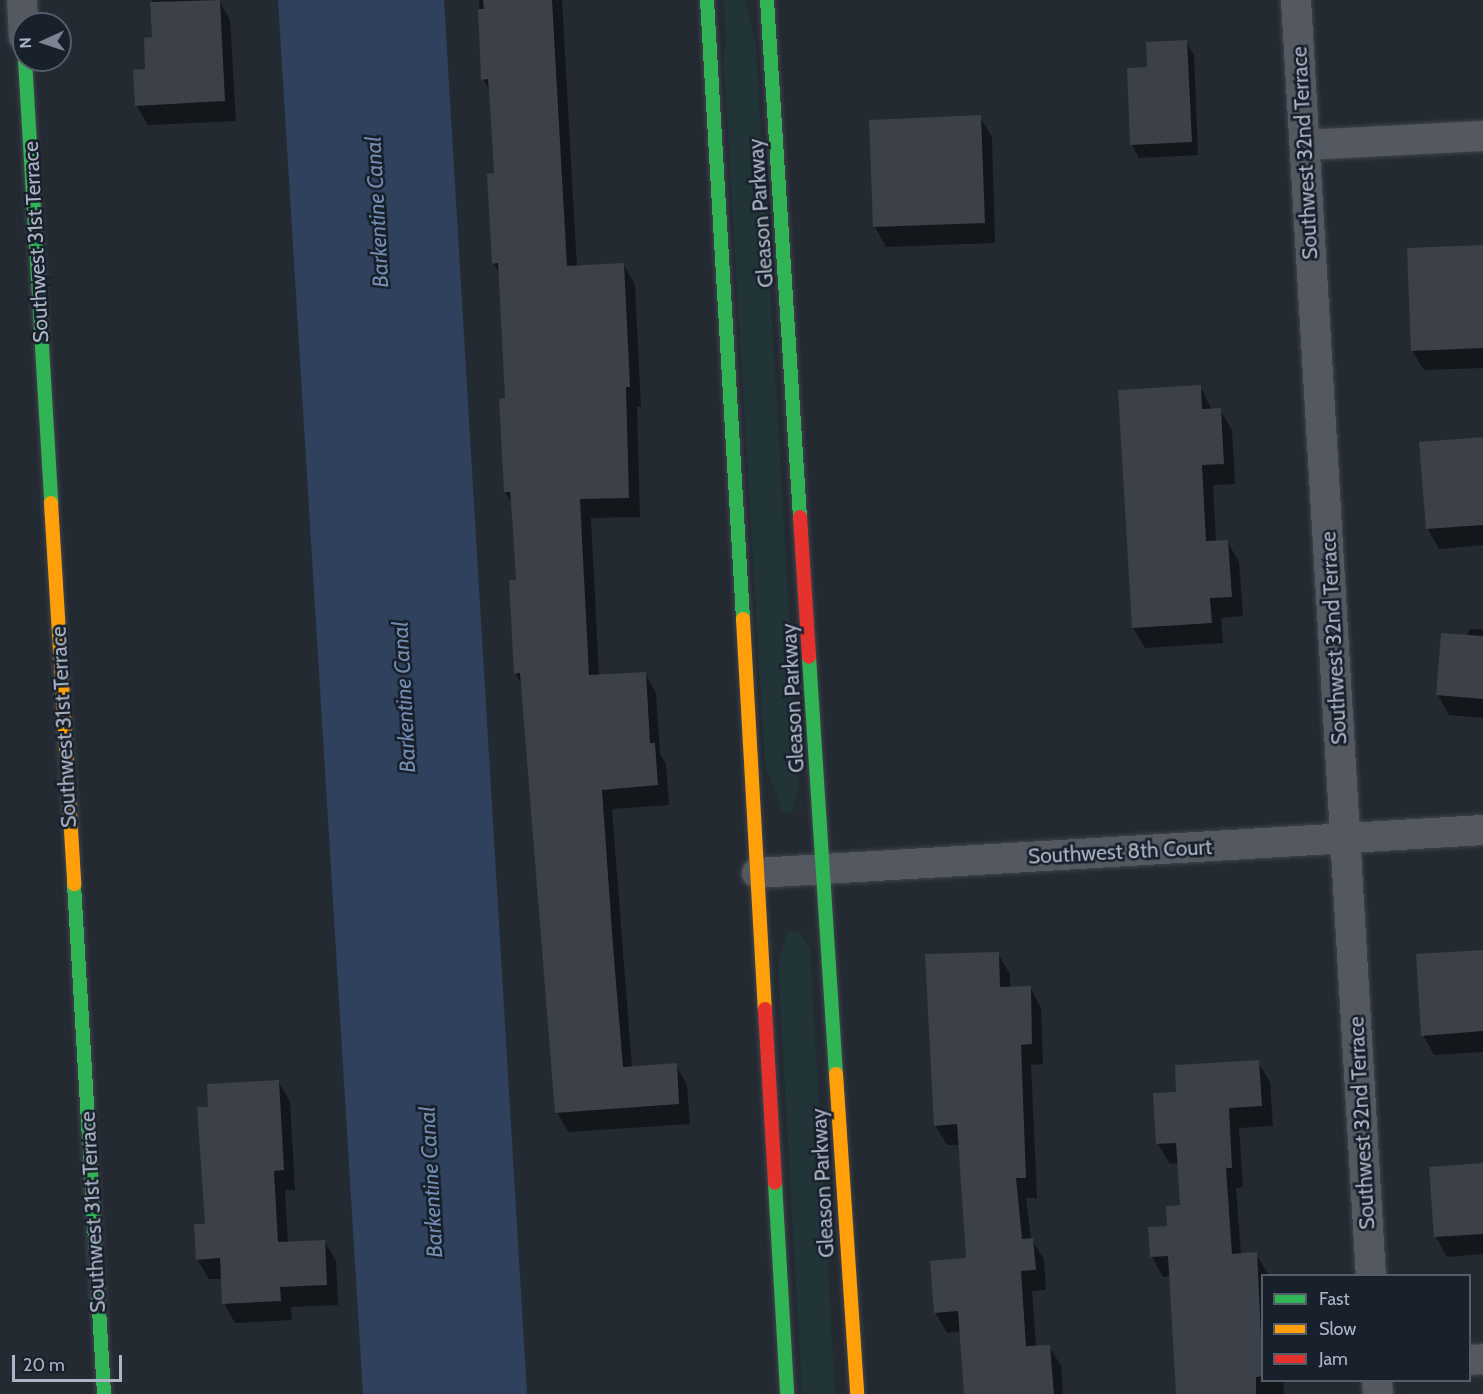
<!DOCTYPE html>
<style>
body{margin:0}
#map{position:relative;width:1483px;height:1394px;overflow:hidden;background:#242a32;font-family:Cabin,sans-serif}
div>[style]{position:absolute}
.green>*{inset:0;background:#213438}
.water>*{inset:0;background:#2f415c}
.shadow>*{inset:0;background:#0007}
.building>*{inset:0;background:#3c4048}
.roads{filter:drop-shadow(0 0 2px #40454b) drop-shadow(0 0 2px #40454b)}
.street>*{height:30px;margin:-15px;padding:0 15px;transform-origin:15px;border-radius:15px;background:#545860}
.fast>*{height:14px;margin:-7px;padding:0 7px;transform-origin:7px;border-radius:7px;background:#30b455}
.slow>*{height:14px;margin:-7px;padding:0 7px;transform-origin:7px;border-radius:7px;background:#ff9f0a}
.jam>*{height:14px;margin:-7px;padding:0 7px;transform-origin:7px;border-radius:7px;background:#e5322d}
span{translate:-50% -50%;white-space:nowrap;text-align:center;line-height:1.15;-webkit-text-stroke:5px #18202c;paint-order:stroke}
.street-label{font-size:21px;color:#acb5c5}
.water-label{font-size:22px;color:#728bb0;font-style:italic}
.legend{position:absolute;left:1261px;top:1274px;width:210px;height:108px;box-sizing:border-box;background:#18202c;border:2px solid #535c69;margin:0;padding:8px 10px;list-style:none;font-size:18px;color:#acb5c5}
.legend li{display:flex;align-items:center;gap:12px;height:30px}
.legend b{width:30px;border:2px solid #535c69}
.north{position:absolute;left:12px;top:12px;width:60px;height:60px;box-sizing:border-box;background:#18202c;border:2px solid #535c69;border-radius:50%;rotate:267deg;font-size:16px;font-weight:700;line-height:24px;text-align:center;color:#acb5c5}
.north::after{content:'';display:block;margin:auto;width:21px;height:27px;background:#7c8492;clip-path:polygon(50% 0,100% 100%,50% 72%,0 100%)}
.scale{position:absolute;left:12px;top:1355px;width:110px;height:27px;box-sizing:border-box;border:3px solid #acb5c5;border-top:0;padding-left:8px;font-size:18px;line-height:21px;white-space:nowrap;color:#acb5c5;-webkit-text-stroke:4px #18202c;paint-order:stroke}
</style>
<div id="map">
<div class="green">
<div style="clip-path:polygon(724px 0,745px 0,756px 46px,799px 786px,792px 813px,782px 811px,765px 765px,723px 50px,726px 48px)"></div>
<div style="clip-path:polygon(798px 930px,810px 950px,835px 1394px,802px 1394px,778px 966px,787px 932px)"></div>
</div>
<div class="water">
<div style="clip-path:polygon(278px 0,444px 0,527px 1394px,363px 1394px)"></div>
</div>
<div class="shadow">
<div style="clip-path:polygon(127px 0,219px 0,230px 20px,236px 121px,148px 125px,136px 105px,154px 39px,152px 0)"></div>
<div style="clip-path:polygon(479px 0,562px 0,577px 267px,624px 265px,635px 285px,641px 406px,637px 407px,640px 517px,591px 518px,599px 676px,645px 673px,656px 693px,660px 754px,666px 764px,669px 805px,612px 809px,632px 1068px,676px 1065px,687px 1085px,690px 1124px,568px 1132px,557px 1112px,523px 686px,515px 673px,517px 581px,513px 505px,505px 491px,507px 400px,501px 276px,493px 263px,495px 175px,490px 92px,483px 79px)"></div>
<div style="clip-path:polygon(1186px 42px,1194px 55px,1198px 155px,1139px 158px,1132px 144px,1148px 68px)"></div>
<div style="clip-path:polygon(980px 117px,992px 137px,995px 243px,886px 247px,875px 227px)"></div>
<div style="clip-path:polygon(1483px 246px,1483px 368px,1424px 370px,1412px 350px)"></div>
<div style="clip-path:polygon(1200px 386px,1212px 410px,1220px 410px,1232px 430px,1235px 484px,1213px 485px,1216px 542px,1227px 541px,1239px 562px,1243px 616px,1221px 618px,1223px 643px,1145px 648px,1133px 628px)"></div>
<div style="clip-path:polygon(1483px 438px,1483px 545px,1439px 549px,1428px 529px)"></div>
<div style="clip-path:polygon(1470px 629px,1483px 630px,1483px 718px,1449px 715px,1438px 695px)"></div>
<div style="clip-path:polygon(1483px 951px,1483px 1052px,1434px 1055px,1423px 1035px)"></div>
<div style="clip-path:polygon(998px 954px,1010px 974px,1010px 988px,1030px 987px,1041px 1008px,1043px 1064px,1031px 1065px,1037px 1198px,1026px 1198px,1031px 1239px,1044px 1259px,1046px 1290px,1032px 1291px,1036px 1347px,1049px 1346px,1061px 1366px,1063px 1394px,966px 1394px,961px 1331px,947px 1333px,935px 1312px,967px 1259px,960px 1145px,947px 1145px,935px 1125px)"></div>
<div style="clip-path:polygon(1258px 1062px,1270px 1082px,1273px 1126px,1239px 1128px,1243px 1187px,1236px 1188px,1241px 1255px,1256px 1254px,1268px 1274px,1262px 1276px,1262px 1380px,1283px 1380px,1284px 1394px,1178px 1394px,1171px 1276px,1163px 1277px,1152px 1257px,1181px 1206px,1179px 1163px,1170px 1164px,1158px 1144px,1178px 1093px)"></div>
<div style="clip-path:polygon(279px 1082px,290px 1102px,295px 1190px,285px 1190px,288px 1243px,324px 1241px,336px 1261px,338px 1305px,291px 1307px,292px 1320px,235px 1323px,224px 1303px,222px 1279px,209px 1279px,197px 1259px,206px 1225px,210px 1108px)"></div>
<div style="clip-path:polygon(1483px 1163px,1483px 1254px,1447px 1257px,1436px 1237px,1430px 1168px)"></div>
</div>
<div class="building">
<div style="clip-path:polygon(220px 0,225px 101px,135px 106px,133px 70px,145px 69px,144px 38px,152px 37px,150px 2px)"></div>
<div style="clip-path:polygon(483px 0,552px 0,567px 266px,624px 263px,630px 387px,626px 387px,629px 498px,580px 499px,589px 675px,646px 672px,650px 743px,655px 743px,658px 785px,602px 790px,613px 946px,623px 1067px,677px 1063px,679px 1104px,555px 1113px,520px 673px,514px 674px,509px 580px,516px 580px,512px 515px,510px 492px,504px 492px,499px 399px,505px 398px,498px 263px,492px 264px,487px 174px,494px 173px,490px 105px,488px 79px,481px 80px,478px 9px,484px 9px)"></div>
<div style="clip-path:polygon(1187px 40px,1192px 142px,1130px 145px,1127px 68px,1147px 67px,1146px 42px)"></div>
<div style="clip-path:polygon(981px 115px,985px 223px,873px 227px,869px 120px)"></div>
<div style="clip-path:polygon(1483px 245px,1483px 348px,1411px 351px,1407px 248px)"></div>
<div style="clip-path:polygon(1201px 385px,1202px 409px,1221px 408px,1224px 464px,1202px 465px,1206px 541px,1228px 540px,1232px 597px,1210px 598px,1212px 623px,1132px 628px,1118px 390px)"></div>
<div style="clip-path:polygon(1483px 437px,1483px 525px,1426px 529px,1419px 442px)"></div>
<div style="clip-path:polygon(1441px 633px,1483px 636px,1483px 699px,1436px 695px)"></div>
<div style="clip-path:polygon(1483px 950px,1483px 1031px,1421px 1036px,1416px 954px)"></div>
<div style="clip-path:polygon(999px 952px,1000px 987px,1031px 986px,1032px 1044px,1021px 1045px,1026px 1178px,1016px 1178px,1022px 1239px,1033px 1238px,1036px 1270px,1021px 1271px,1026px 1346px,1050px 1345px,1054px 1394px,964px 1394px,958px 1311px,934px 1313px,930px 1261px,966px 1258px,957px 1124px,934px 1126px,925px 954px)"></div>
<div style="clip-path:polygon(1259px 1060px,1262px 1106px,1229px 1108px,1232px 1168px,1226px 1168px,1232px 1254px,1257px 1252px,1263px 1376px,1256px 1377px,1256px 1394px,1176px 1394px,1168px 1256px,1150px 1257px,1148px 1227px,1167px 1226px,1166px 1206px,1180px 1205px,1176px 1143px,1156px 1144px,1153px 1093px,1176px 1092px,1175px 1065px)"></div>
<div style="clip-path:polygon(279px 1080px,284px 1170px,274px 1171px,278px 1242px,325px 1240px,327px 1285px,280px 1287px,281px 1301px,222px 1304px,220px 1258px,196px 1260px,194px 1224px,205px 1224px,197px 1107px,208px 1107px,207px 1084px)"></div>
<div style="clip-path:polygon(1483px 1163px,1483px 1234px,1434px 1237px,1429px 1167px)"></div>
</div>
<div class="roads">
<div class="street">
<div style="left:22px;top:0;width:37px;rotate:87deg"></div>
<div style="left:1296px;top:0;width:1278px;rotate:86.64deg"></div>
<div style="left:1305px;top:145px;width:178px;rotate:-2.9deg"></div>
<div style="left:757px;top:873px;width:727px;rotate:-3.39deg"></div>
<div style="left:1470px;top:1360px;width:13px;rotate:-4deg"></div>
<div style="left:1377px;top:1380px;width:14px;rotate:86deg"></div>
</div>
<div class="fast">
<div style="left:707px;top:0;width:620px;rotate:86.67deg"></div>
<div style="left:767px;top:0;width:518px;rotate:86.35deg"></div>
<div style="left:25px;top:60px;width:444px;rotate:86.6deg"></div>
<div style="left:809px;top:657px;width:418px;rotate:86.3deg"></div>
<div style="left:74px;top:884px;width:511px;rotate:86.63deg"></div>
<div style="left:775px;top:1183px;width:211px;rotate:86.7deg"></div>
</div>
<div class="slow">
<div style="left:51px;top:503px;width:382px;rotate:86.5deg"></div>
<div style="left:743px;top:619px;width:391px;rotate:86.8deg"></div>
<div style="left:836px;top:1074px;width:321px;rotate:86.2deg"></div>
</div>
<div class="jam">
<div style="left:800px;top:517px;width:140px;rotate:86.3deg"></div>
<div style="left:765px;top:1009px;width:174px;rotate:86.7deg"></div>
</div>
</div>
<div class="street-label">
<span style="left:1305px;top:153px;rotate:-93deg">Southwest 32nd Terrace</span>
<span style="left:761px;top:213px;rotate:-94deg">Gleason Parkway</span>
<span style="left:36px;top:242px;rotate:-93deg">Southwest 31st Terrace</span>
<span style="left:1334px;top:638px;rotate:-93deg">Southwest 32nd Terrace</span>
<span style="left:793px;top:698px;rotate:-93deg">Gleason Parkway</span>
<span style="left:64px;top:727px;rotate:-93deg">Southwest 31st Terrace</span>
<span style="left:1120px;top:852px;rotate:-3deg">Southwest 8th Court</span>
<span style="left:1362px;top:1123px;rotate:-93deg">Southwest 32nd Terrace</span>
<span style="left:823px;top:1183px;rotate:-93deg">Gleason Parkway</span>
<span style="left:93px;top:1212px;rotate:-93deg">Southwest 31st Terrace</span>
</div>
<div class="water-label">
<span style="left:377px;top:212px;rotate:-93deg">Barkentine Canal</span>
<span style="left:404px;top:697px;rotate:-93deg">Barkentine Canal</span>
<span style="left:431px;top:1182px;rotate:-93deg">Barkentine Canal</span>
</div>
<ul class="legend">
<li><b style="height:8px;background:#30b455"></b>Fast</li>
<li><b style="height:8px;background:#ff9f0a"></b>Slow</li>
<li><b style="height:8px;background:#e5322d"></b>Jam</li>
</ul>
<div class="north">N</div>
<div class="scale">20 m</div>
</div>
